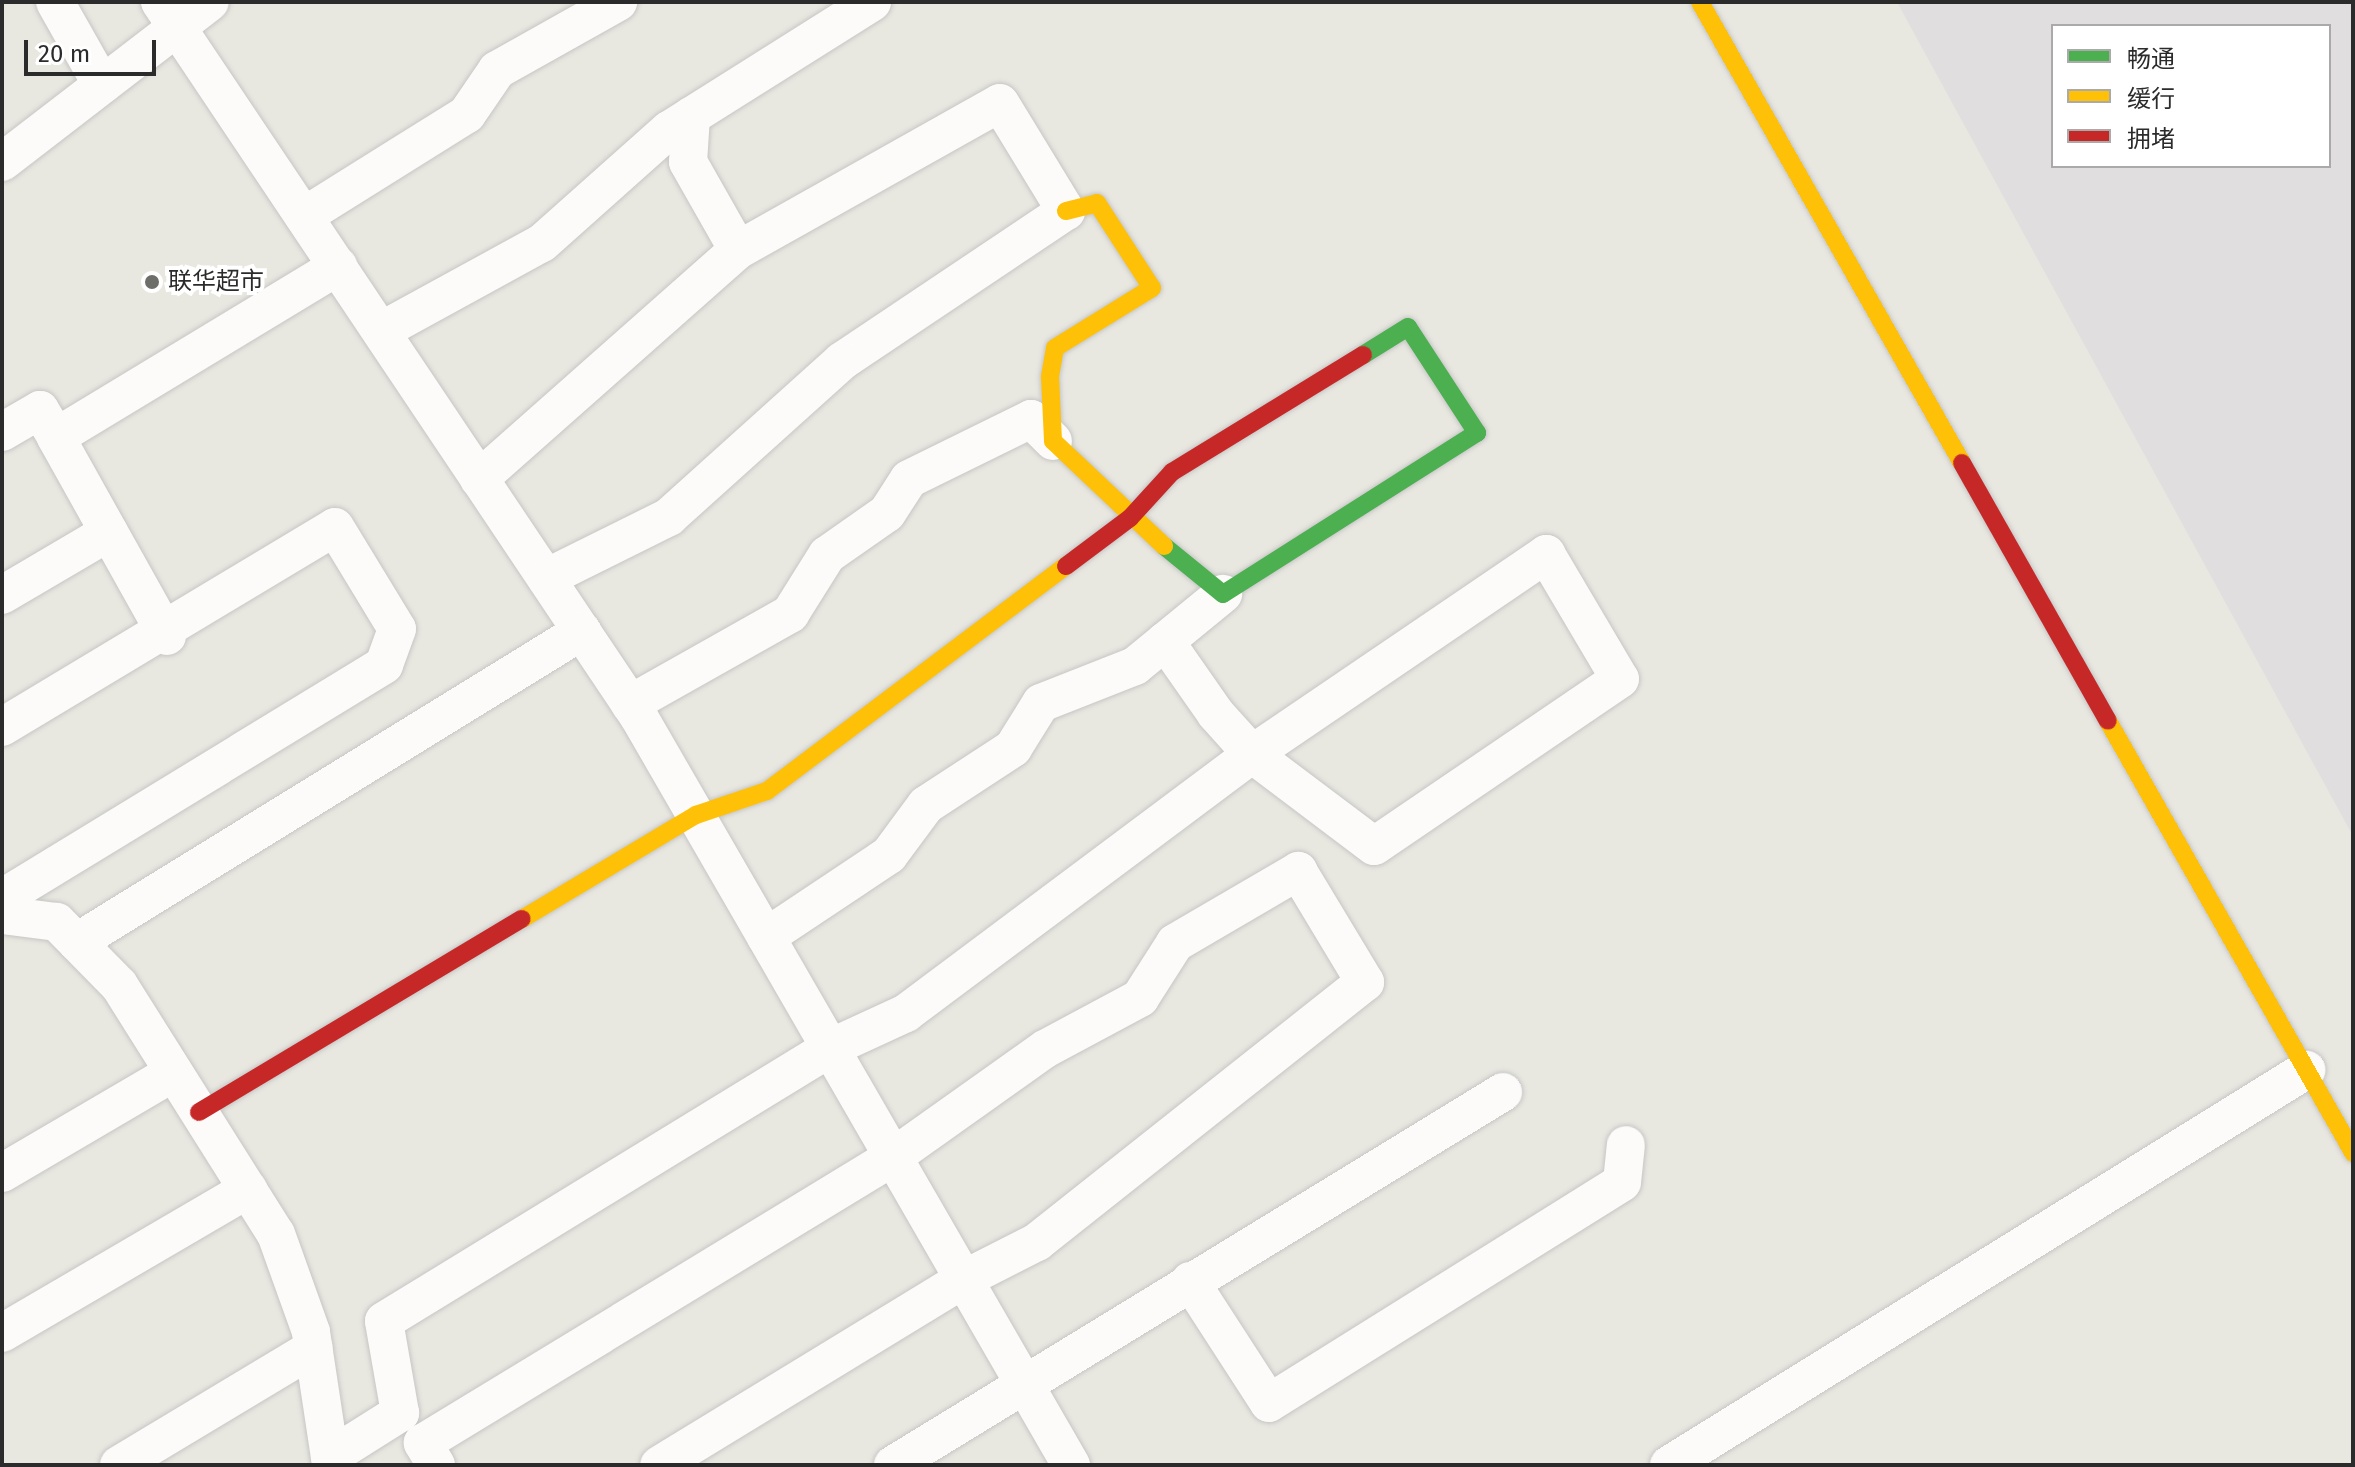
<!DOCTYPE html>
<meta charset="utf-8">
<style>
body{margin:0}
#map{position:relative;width:2355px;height:1467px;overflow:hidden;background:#e8e7e0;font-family:"Fira Sans","Noto Sans SC",sans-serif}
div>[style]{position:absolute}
.industrial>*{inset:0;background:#e0dedf}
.roads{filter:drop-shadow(0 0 2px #c6c6c5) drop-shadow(0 0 2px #c6c6c5)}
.street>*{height:38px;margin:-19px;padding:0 19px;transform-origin:19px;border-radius:19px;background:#fcfbfa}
.fast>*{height:18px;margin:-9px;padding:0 9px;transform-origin:9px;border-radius:9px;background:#4caf50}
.slow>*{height:18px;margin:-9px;padding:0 9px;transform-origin:9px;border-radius:9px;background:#ffc107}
.jam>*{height:18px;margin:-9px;padding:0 9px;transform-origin:9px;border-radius:9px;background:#c62828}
.dots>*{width:22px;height:22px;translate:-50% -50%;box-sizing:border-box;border:4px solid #fff;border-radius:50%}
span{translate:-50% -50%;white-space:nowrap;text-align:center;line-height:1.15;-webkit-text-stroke:8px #fff;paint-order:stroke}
.poi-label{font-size:24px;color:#2b2b2b}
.left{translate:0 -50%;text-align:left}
.frame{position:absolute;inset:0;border:4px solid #2b2b2b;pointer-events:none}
.legend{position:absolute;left:2051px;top:24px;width:280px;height:144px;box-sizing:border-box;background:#fff;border:2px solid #aaa;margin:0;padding:10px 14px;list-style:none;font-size:24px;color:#2b2b2b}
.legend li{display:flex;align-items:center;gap:16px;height:40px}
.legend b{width:40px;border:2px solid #aaa}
.scale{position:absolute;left:24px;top:40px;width:132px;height:36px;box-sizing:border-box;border:4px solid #2b2b2b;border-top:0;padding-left:10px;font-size:24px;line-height:28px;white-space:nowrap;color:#2b2b2b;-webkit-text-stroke:6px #fff;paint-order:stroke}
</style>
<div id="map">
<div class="industrial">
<div style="clip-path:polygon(evenodd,1897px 2px,2353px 2px,2353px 836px,1897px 2px,2053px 26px,2329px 26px,2329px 166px,2053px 166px,2053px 26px)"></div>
</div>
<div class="roads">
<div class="street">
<div style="left:55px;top:2px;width:95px;rotate:60.5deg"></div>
<div style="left:160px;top:2px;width:861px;rotate:56.18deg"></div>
<div style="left:639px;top:717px;width:864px;rotate:59.99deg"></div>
<div style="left:691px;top:116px;width:46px;rotate:93.7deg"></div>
<div style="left:688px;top:162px;width:101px;rotate:60.4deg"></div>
<div style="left:2px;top:162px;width:262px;rotate:-37.6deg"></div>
<div style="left:304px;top:216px;width:192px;rotate:-32deg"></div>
<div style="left:467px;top:114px;width:53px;rotate:-55.7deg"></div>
<div style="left:497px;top:70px;width:139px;rotate:-29.3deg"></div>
<div style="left:381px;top:331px;width:183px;rotate:-28.7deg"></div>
<div style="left:542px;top:243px;width:170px;rotate:-41.7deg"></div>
<div style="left:669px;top:130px;width:240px;rotate:-32.2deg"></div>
<div style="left:2px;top:432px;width:44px;rotate:-30.1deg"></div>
<div style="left:40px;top:410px;width:31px;rotate:59deg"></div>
<div style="left:479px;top:479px;width:346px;rotate:-41.5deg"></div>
<div style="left:738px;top:250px;width:300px;rotate:-29.3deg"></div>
<div style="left:1000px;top:103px;width:127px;rotate:58.6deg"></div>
<div style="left:1066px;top:211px;width:270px;rotate:146.2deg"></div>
<div style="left:842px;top:361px;width:233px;rotate:138deg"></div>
<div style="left:669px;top:517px;width:137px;rotate:153.6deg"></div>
<div style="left:2px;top:595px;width:124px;rotate:-30.5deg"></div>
<div style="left:167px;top:636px;width:228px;rotate:-119.2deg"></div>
<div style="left:56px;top:437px;width:330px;rotate:-31.2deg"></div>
<div style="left:630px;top:704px;width:184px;rotate:-29.4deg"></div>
<div style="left:790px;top:614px;width:70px;rotate:-57.9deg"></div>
<div style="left:827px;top:555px;width:73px;rotate:-35deg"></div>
<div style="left:887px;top:513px;width:40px;rotate:-57.1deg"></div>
<div style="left:909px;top:479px;width:136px;rotate:-26.2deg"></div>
<div style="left:1031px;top:419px;width:31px;rotate:45deg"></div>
<div style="left:2px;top:727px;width:388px;rotate:-31deg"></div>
<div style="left:335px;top:527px;width:119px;rotate:58.7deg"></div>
<div style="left:397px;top:629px;width:38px;rotate:110deg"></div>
<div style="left:384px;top:665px;width:447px;rotate:148.6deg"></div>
<div style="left:2px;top:915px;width:55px;rotate:7.3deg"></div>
<div style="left:57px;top:922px;width:88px;rotate:45.5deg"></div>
<div style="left:119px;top:985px;width:294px;rotate:57.8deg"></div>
<div style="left:276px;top:1234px;width:104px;rotate:70.3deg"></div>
<div style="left:311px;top:1332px;width:134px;rotate:81.4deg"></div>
<div style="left:766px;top:937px;width:148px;rotate:-33.7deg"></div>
<div style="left:889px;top:855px;width:62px;rotate:-53.5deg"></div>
<div style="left:926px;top:805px;width:104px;rotate:-33.2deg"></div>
<div style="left:1013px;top:748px;width:53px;rotate:-58.1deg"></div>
<div style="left:1041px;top:703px;width:101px;rotate:-21.5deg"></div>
<div style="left:1135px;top:666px;width:114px;rotate:-39.3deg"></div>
<div style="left:77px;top:942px;width:593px;rotate:-31.63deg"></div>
<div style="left:2px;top:1173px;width:199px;rotate:-30.4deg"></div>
<div style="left:1190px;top:1281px;width:145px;rotate:57.1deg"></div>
<div style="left:1269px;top:1403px;width:416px;rotate:-32deg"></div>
<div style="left:1622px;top:1182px;width:37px;rotate:-84deg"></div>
<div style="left:2px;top:1333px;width:285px;rotate:-30.3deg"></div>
<div style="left:330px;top:1457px;width:83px;rotate:-32.2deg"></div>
<div style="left:400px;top:1413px;width:93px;rotate:-99.9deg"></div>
<div style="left:384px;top:1321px;width:523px;rotate:-31.47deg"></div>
<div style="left:830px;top:1048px;width:84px;rotate:-24.7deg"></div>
<div style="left:906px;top:1013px;width:432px;rotate:-36.8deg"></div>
<div style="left:1252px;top:754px;width:356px;rotate:-34.2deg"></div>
<div style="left:1546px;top:554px;width:145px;rotate:59.4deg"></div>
<div style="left:1620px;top:679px;width:297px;rotate:145.8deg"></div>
<div style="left:1374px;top:846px;width:153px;rotate:-143deg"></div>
<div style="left:1252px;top:754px;width:54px;rotate:-132deg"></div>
<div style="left:1216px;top:714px;width:89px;rotate:-124.9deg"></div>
<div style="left:119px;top:1465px;width:227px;rotate:-31deg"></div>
<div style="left:436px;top:1465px;width:26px;rotate:-121deg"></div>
<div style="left:423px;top:1443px;width:550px;rotate:-31.32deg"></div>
<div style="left:893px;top:1157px;width:186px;rotate:-35.4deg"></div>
<div style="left:1045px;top:1049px;width:108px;rotate:-28.2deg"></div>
<div style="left:1140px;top:998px;width:65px;rotate:-57.5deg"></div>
<div style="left:1175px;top:943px;width:143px;rotate:-30.3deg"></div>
<div style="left:1298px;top:871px;width:130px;rotate:58.9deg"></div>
<div style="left:1365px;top:982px;width:419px;rotate:141.6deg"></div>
<div style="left:1037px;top:1242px;width:82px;rotate:153.1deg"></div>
<div style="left:964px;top:1279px;width:357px;rotate:148.6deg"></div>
<div style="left:893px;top:1465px;width:715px;rotate:-31.44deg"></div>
<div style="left:1669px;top:1465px;width:750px;rotate:-31.8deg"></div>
</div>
<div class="fast">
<div style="left:1164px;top:546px;width:76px;rotate:39.1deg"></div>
<div style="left:1223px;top:594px;width:301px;rotate:-32.4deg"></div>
<div style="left:1477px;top:433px;width:126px;rotate:-123.1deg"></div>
<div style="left:1408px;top:327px;width:53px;rotate:148.1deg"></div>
</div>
<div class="slow">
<div style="left:1700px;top:2px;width:530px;rotate:60.39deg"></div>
<div style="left:1066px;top:211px;width:32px;rotate:-14deg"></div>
<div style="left:1097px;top:203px;width:101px;rotate:57.1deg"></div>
<div style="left:1152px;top:288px;width:114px;rotate:148.3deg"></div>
<div style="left:1055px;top:348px;width:29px;rotate:100deg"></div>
<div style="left:1050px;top:377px;width:64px;rotate:87.3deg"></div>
<div style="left:1053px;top:441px;width:153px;rotate:43.4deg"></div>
<div style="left:2108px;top:721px;width:497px;rotate:60.4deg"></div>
<div style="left:522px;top:919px;width:203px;rotate:-30.9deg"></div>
<div style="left:696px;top:815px;width:75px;rotate:-18.7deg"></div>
<div style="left:767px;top:791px;width:374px;rotate:-37deg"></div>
</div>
<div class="jam">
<div style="left:1962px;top:463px;width:296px;rotate:60.5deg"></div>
<div style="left:1066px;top:566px;width:80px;rotate:-36.9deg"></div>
<div style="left:1130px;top:518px;width:62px;rotate:-47.6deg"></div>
<div style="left:1172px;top:472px;width:224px;rotate:-31.5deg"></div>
<div style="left:199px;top:1112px;width:376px;rotate:-30.9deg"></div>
</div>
</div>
<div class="dots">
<div style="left:152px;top:282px;background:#6d6d6a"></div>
</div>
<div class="poi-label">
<span class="left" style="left:168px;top:282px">联华超市</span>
</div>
<div class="frame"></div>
<ul class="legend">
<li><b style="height:10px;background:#4caf50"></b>畅通</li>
<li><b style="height:10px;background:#ffc107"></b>缓行</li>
<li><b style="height:10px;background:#c62828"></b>拥堵</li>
</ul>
<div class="scale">20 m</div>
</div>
